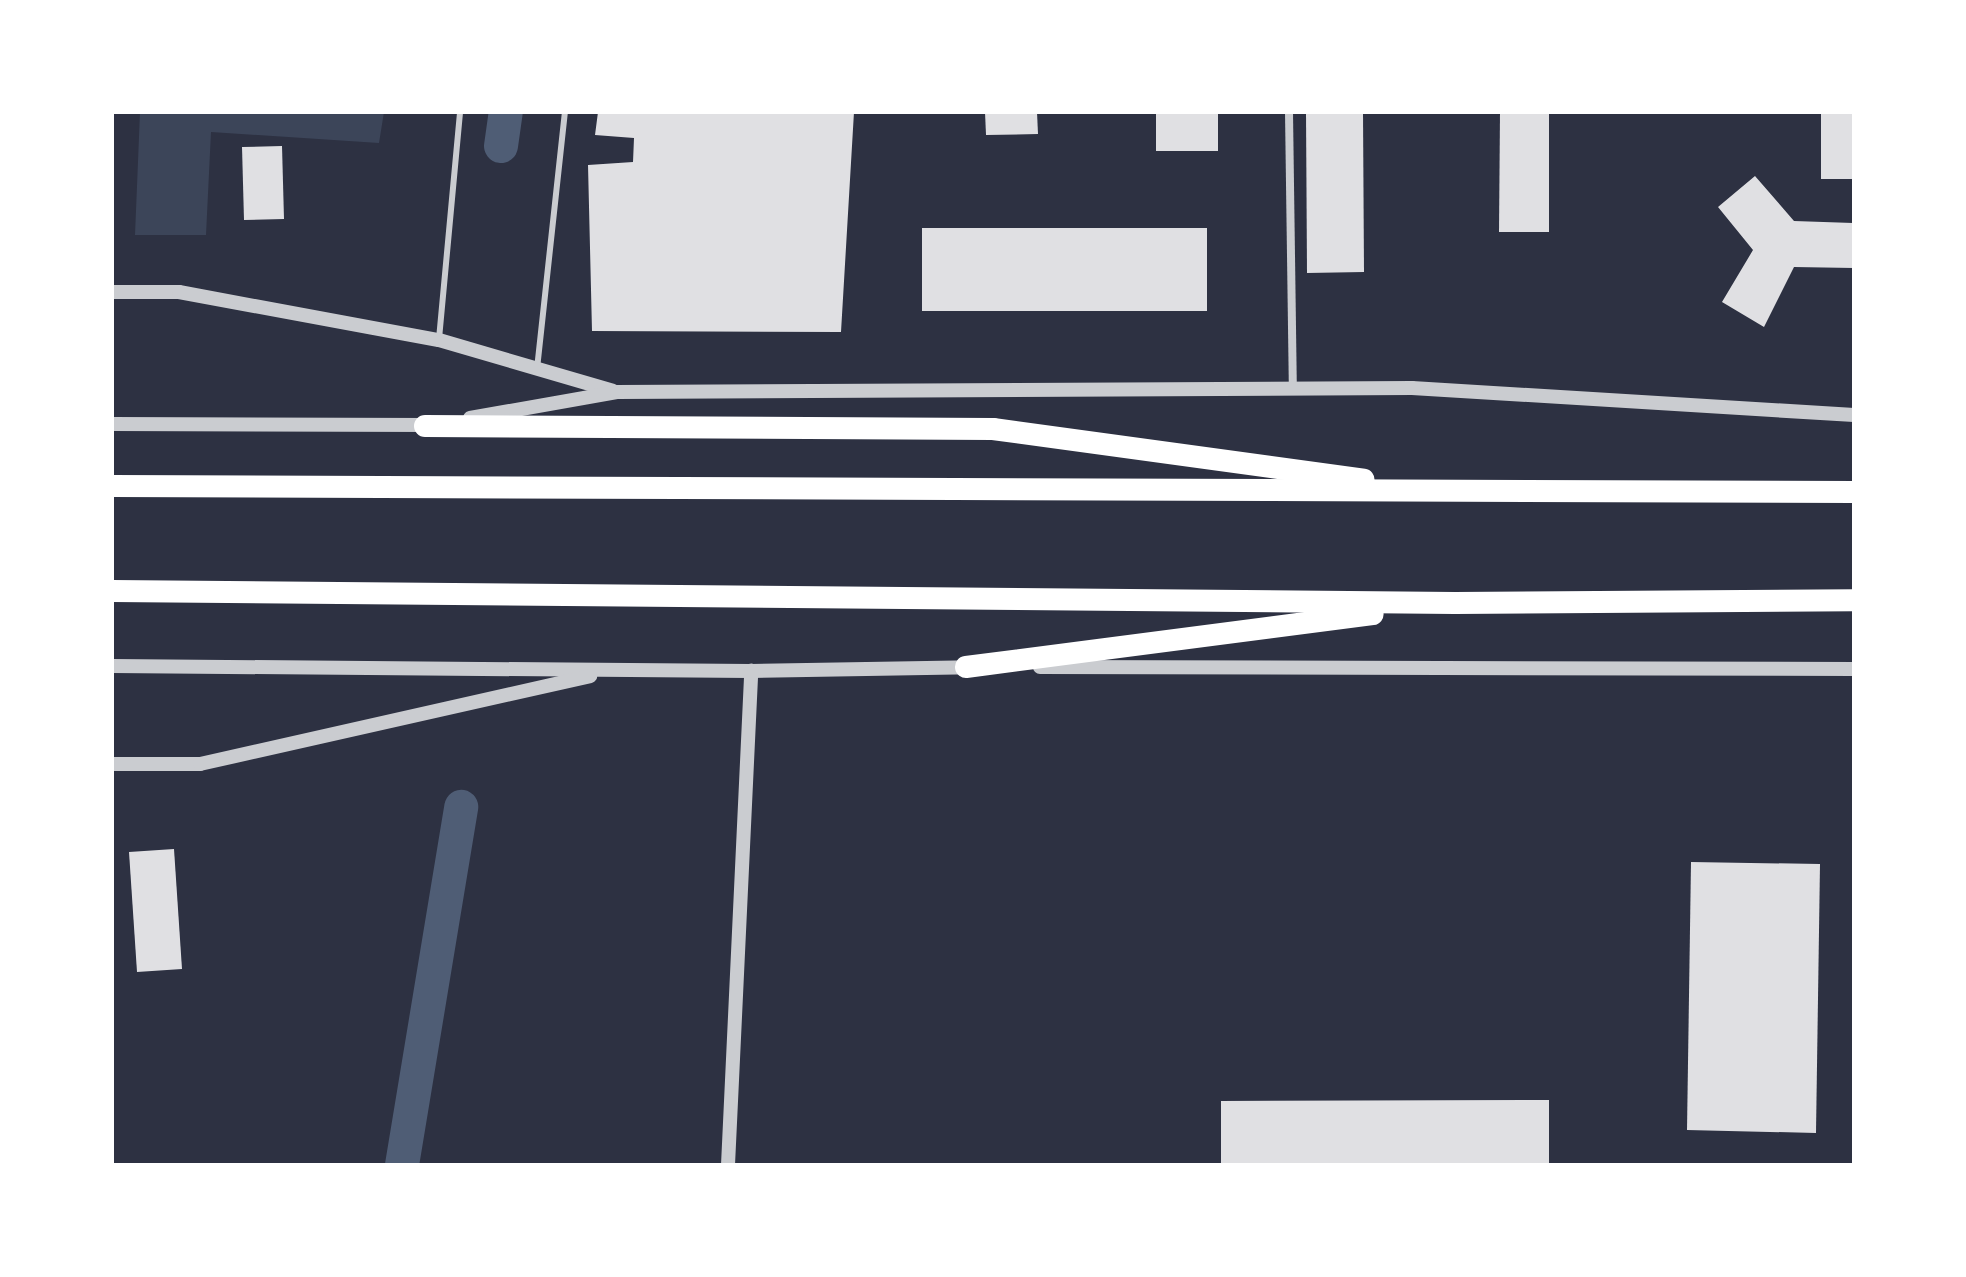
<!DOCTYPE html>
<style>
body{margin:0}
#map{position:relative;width:1966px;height:1277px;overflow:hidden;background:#2d3142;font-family:"Source Serif 4",serif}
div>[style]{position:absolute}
.green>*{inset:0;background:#3c4559}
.canal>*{height:34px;margin:-17px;padding:0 17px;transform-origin:17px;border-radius:17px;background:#4f5d75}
.building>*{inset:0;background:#e0e0e3}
.service>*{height:6px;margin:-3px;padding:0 3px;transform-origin:3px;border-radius:3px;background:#caccd0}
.minor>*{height:8px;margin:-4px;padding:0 4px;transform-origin:4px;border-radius:4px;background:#caccd0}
.tertiary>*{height:14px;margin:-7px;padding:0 7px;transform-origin:7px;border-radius:7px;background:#caccd0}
.trunk>*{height:22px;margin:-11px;padding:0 11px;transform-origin:11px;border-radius:11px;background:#fff}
span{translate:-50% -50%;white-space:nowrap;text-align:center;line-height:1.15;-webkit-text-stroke:8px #fff;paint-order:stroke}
.frame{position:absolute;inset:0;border:114px solid #fff;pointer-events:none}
</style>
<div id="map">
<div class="green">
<div style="clip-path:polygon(140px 112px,384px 112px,379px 143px,211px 132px,206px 235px,135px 235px)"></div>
</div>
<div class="canal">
<div style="left:501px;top:146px;width:34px;rotate:-82deg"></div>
<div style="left:402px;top:1165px;width:363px;rotate:-80.6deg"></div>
</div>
<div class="building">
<div style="clip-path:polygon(598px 112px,854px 112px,841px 332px,592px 331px,588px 165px,633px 162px,634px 138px,595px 135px)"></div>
<div style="clip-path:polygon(985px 112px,1037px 112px,1038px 134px,986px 135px)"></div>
<div style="clip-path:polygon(1156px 112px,1218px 112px,1218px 151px,1156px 151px)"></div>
<div style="clip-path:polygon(1306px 112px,1363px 112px,1364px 272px,1307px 273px)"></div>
<div style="clip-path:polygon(1500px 112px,1549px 112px,1549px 232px,1499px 232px)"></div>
<div style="clip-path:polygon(1821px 112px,1854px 112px,1854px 179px,1821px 179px)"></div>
<div style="clip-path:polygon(282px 146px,284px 219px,244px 220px,242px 147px)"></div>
<div style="clip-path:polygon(1755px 176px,1794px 221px,1853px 223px,1854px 268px,1794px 267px,1764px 327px,1722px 302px,1753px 250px,1718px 207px)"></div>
<div style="clip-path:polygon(922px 228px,1207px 228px,1207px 311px,922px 311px)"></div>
<div style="clip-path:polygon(174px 849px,182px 969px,137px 972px,129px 852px)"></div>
<div style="clip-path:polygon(1691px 862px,1820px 864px,1816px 1133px,1687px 1130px)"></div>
<div style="clip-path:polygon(1549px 1100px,1549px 1165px,1221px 1165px,1221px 1101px)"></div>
</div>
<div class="service">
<div style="left:439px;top:339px;width:228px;rotate:-84.7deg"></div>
<div style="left:537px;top:369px;width:259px;rotate:-83.8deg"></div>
</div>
<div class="minor">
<div style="left:1289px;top:112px;width:279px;rotate:89.2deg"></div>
</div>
<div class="tertiary">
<div style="left:112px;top:292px;width:67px"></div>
<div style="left:179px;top:292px;width:264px;rotate:10.5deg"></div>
<div style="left:439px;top:340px;width:181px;rotate:16.3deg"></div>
<div style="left:470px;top:418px;width:149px;rotate:-10deg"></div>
<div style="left:617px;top:392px;width:795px;rotate:-0.29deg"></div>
<div style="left:1412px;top:388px;width:443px;rotate:3.5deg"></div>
<div style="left:112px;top:424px;width:321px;rotate:0.2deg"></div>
<div style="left:112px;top:666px;width:639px;rotate:0.45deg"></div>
<div style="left:751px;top:671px;width:220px;rotate:-1deg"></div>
<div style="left:1040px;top:667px;width:814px;rotate:0.14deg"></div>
<div style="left:112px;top:764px;width:88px"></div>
<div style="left:200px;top:764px;width:400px;rotate:-12.7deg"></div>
<div style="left:728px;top:1165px;width:495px;rotate:-87.3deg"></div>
</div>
<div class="trunk">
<div style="left:425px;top:426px;width:568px;rotate:0.3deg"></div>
<div style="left:993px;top:429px;width:374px;rotate:7.8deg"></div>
<div style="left:112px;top:486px;width:1742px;rotate:0.2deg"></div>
<div style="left:112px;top:591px;width:1343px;rotate:0.51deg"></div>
<div style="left:1455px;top:603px;width:399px;rotate:-0.4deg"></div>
<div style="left:966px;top:667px;width:410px;rotate:-7.4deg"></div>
</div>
<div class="frame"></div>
</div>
